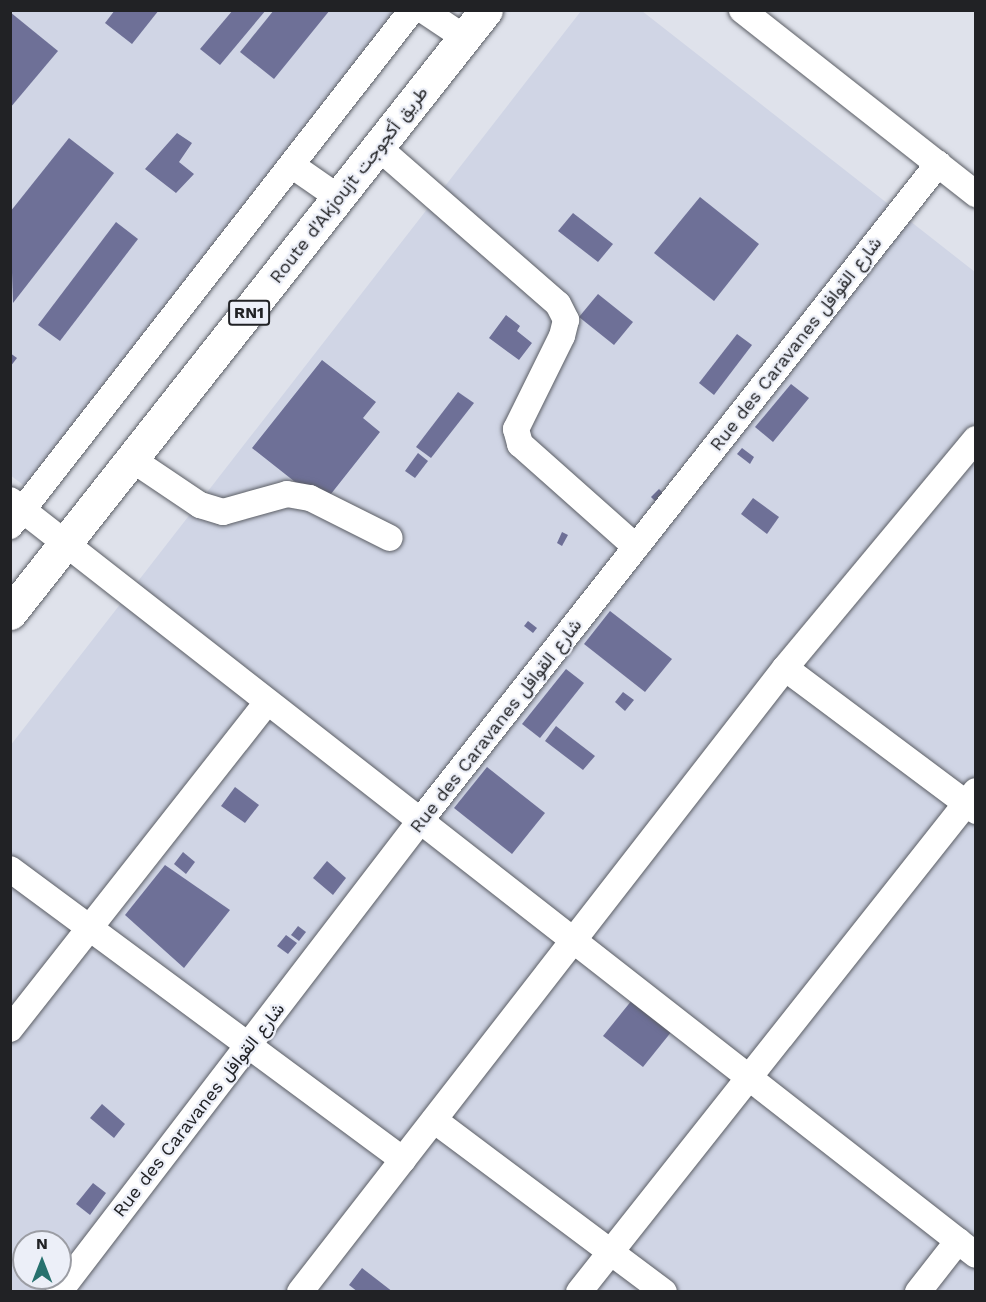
<!DOCTYPE html>
<meta charset="utf-8">
<style>
body{margin:0}
#map{position:relative;width:986px;height:1302px;overflow:hidden;background:#dfe2eb;font-family:"Work Sans",Vazirmatn,sans-serif}
div>[style]{position:absolute}
.built>*{inset:0;background:#d0d5e5}
.building>*{inset:0;background:#6e7097}
.roads{filter:drop-shadow(0 0 2px #5b5e65) drop-shadow(0 0 2px #5b5e65)}
.minor>*{height:26px;margin:-13px;padding:0 13px;transform-origin:13px;border-radius:13px;background:#fff}
.highway>*{height:33px;margin:-16.5px;padding:0 16.5px;transform-origin:16.5px;border-radius:16.5px;background:#fff}
span{translate:-50% -50%;white-space:nowrap;text-align:center;line-height:1.15;-webkit-text-stroke:4.5px #eceff8;paint-order:stroke}
.shield-label span{padding:2px 4px;background:#eceff8;border:2px solid;border-radius:4px;-webkit-text-stroke-width:0}
.shield-label{font-size:16px;color:#212225;font-weight:700}
.street-label{font-size:18px;color:#212225}
.frame{position:absolute;inset:0;border:12px solid #212225;pointer-events:none}
.north{position:absolute;left:12px;top:1230px;width:60px;height:60px;box-sizing:border-box;background:#eceff8;border:2px solid #9b9da4;border-radius:50%;rotate:0deg;font-size:16px;font-weight:700;line-height:24px;text-align:center;color:#212225}
.north::after{content:'';display:block;margin:auto;width:21px;height:27px;background:#27716e;clip-path:polygon(50% 0,100% 100%,50% 72%,0 100%)}
</style>
<div id="map">
<div class="built">
<div style="clip-path:polygon(10px 11px,395px 11px,34px 493px,10px 475px)"></div>
<div style="clip-path:polygon(evenodd,581px 11px,642px 11px,975px 272px,975px 1291px,11px 1291px,10px 746px,581px 11px,24px 1242px,60px 1242px,60px 1278px,24px 1278px,24px 1242px)"></div>
</div>
<div class="building">
<div style="clip-path:polygon(115px 10px,159px 10px,132px 44px,105px 23px)"></div>
<div style="clip-path:polygon(233px 10px,266px 10px,220px 65px,200px 49px)"></div>
<div style="clip-path:polygon(274px 10px,330px 10px,274px 79px,240px 52px)"></div>
<div style="clip-path:polygon(10px 12px,58px 51px,10px 108px)"></div>
<div style="clip-path:polygon(177px 133px,192px 143px,179px 162px,194px 174px,176px 193px,145px 169px)"></div>
<div style="clip-path:polygon(69px 138px,114px 173px,13px 303px,10px 212px)"></div>
<div style="clip-path:polygon(700px 197px,759px 244px,714px 301px,654px 253px)"></div>
<div style="clip-path:polygon(573px 213px,613px 244px,598px 262px,558px 231px)"></div>
<div style="clip-path:polygon(116px 222px,138px 239px,60px 341px,38px 325px)"></div>
<div style="clip-path:polygon(598px 294px,633px 322px,614px 345px,579px 317px)"></div>
<div style="clip-path:polygon(506px 315px,520px 326px,517px 331px,532px 343px,519px 360px,489px 338px)"></div>
<div style="clip-path:polygon(737px 334px,752px 345px,714px 395px,699px 383px)"></div>
<div style="clip-path:polygon(10px 353px,17px 358px,10px 367px)"></div>
<div style="clip-path:polygon(322px 360px,376px 402px,363px 418px,380px 432px,323px 504px,252px 448px)"></div>
<div style="clip-path:polygon(791px 384px,809px 398px,773px 442px,755px 427px)"></div>
<div style="clip-path:polygon(458px 392px,474px 403px,431px 458px,416px 447px)"></div>
<div style="clip-path:polygon(742px 448px,754px 457px,750px 464px,737px 454px)"></div>
<div style="clip-path:polygon(418px 453px,428px 461px,415px 478px,405px 471px)"></div>
<div style="clip-path:polygon(659px 489px,668px 498px,660px 506px,651px 497px)"></div>
<div style="clip-path:polygon(753px 498px,779px 517px,767px 534px,741px 514px)"></div>
<div style="clip-path:polygon(562px 532px,568px 535px,562px 546px,557px 543px)"></div>
<div style="clip-path:polygon(610px 611px,672px 659px,645px 692px,584px 644px)"></div>
<div style="clip-path:polygon(528px 621px,537px 628px,533px 633px,524px 626px)"></div>
<div style="clip-path:polygon(566px 669px,584px 683px,540px 738px,522px 724px)"></div>
<div style="clip-path:polygon(623px 692px,634px 700px,625px 711px,615px 702px)"></div>
<div style="clip-path:polygon(556px 726px,595px 756px,583px 770px,545px 741px)"></div>
<div style="clip-path:polygon(487px 767px,545px 813px,512px 854px,454px 808px)"></div>
<div style="clip-path:polygon(235px 787px,259px 805px,245px 823px,221px 806px)"></div>
<div style="clip-path:polygon(183px 852px,195px 862px,186px 874px,174px 864px)"></div>
<div style="clip-path:polygon(327px 861px,346px 878px,333px 895px,313px 878px)"></div>
<div style="clip-path:polygon(165px 865px,230px 910px,184px 968px,125px 915px)"></div>
<div style="clip-path:polygon(298px 926px,306px 932px,299px 941px,291px 935px)"></div>
<div style="clip-path:polygon(286px 935px,297px 943px,288px 954px,277px 946px)"></div>
<div style="clip-path:polygon(632px 1000px,672px 1031px,643px 1067px,603px 1036px)"></div>
<div style="clip-path:polygon(102px 1104px,125px 1124px,114px 1138px,90px 1118px)"></div>
<div style="clip-path:polygon(93px 1183px,106px 1193px,90px 1215px,76px 1204px)"></div>
<div style="clip-path:polygon(362px 1268px,393px 1292px,358px 1292px,349px 1285px)"></div>
</div>
<div class="roads">
<div class="minor">
<div style="left:423px;top:10px;width:50px;rotate:33.7deg"></div>
<div style="left:742px;top:10px;width:298px;rotate:38.2deg"></div>
<div style="left:379px;top:148px;width:237px;rotate:41.1deg"></div>
<div style="left:558px;top:304px;width:18px;rotate:63deg"></div>
<div style="left:566px;top:320px;width:16px;rotate:104deg"></div>
<div style="left:562px;top:336px;width:104px;rotate:116.3deg"></div>
<div style="left:516px;top:429px;width:16px;rotate:75deg"></div>
<div style="left:520px;top:444px;width:155px;rotate:41.6deg"></div>
<div style="left:293px;top:166px;width:56px;rotate:34.8deg"></div>
<div style="left:133px;top:460px;width:81px;rotate:33.9deg"></div>
<div style="left:200px;top:505px;width:24px;rotate:17deg"></div>
<div style="left:223px;top:512px;width:66px;rotate:-15.7deg"></div>
<div style="left:287px;top:494px;width:23px;rotate:10deg"></div>
<div style="left:310px;top:498px;width:89px;rotate:26.6deg"></div>
<div style="left:10px;top:500px;width:1226px;rotate:38.01deg"></div>
<div style="left:10px;top:526px;width:654px;rotate:-52.08deg"></div>
<div style="left:785px;top:668px;width:239px;rotate:36.8deg"></div>
<div style="left:10px;top:869px;width:489px;rotate:36.5deg"></div>
<div style="left:10px;top:1029px;width:416px;rotate:-51.8deg"></div>
<div style="left:434px;top:1120px;width:287px;rotate:36.8deg"></div>
<div style="left:59px;top:1292px;width:593px;rotate:-52.53deg"></div>
<div style="left:420px;top:821px;width:837px;rotate:-51.75deg"></div>
<div style="left:300px;top:1292px;width:790px;rotate:-52.14deg"></div>
<div style="left:785px;top:668px;width:298px;rotate:-50.2deg"></div>
<div style="left:579px;top:1292px;width:639px;rotate:-51.61deg"></div>
<div style="left:918px;top:1292px;width:65px;rotate:-51.9deg"></div>
</div>
<div class="highway">
<div style="left:10px;top:613px;width:768px;rotate:-51.71deg"></div>
</div>
</div>
<div class="shield-label">
<span style="left:249px;top:313px">RN1</span>
</div>
<div class="street-label">
<span style="left:349px;top:185px;rotate:-52deg">Route d'Akjoujt طريق أكجوجت</span>
<span style="left:796px;top:344px;rotate:-52deg">Rue des Caravanes شارع القوافل</span>
<span style="left:496px;top:726px;rotate:-52deg">Rue des Caravanes شارع القوافل</span>
<span style="left:199px;top:1110px;rotate:-52deg">Rue des Caravanes شارع القوافل</span>
</div>
<div class="frame"></div>
<div class="north">N</div>
</div>
